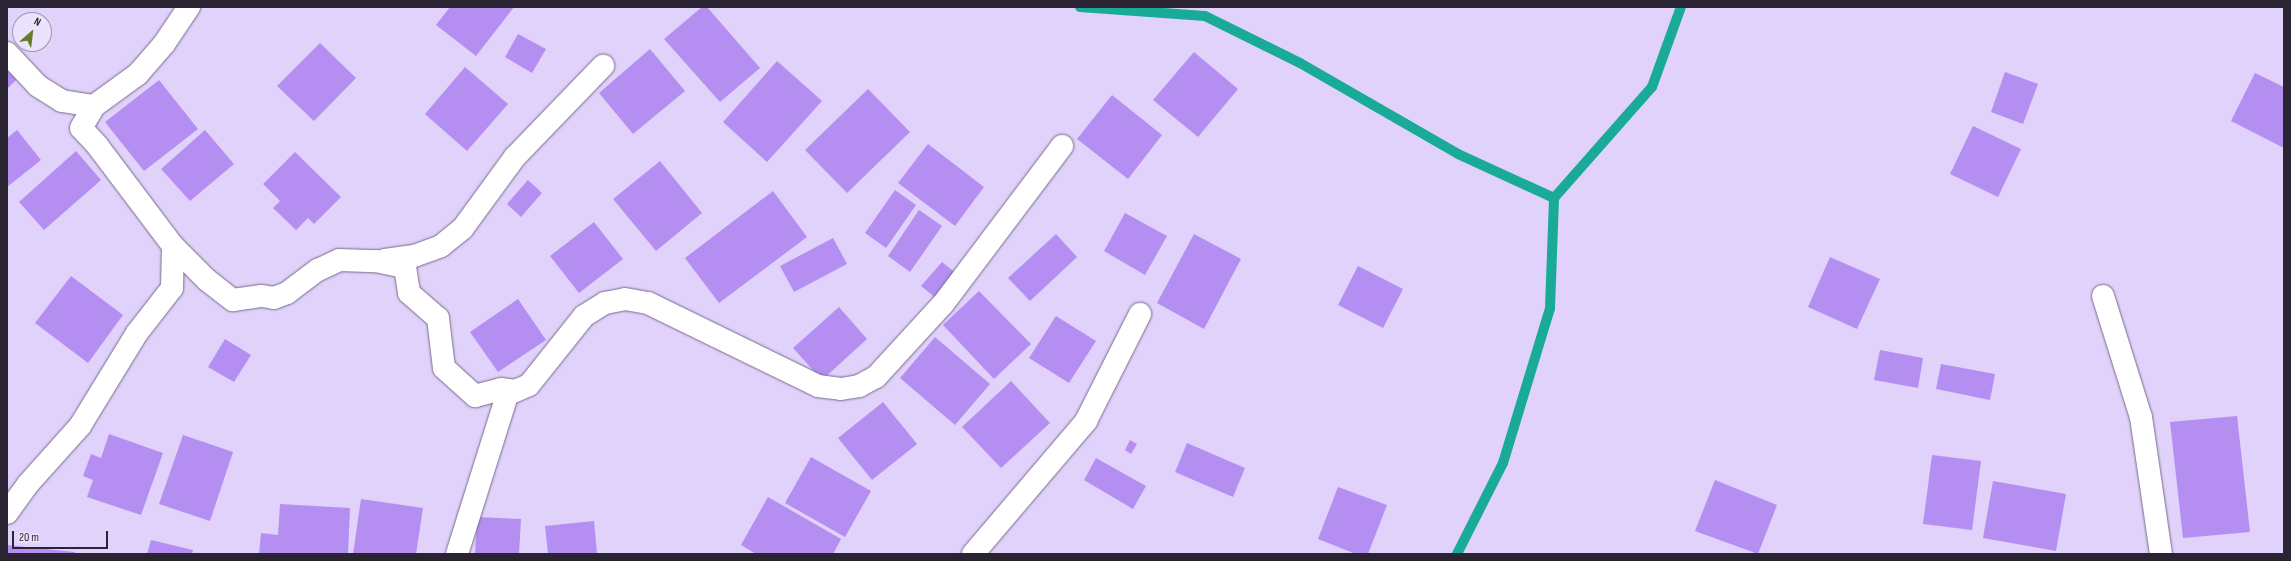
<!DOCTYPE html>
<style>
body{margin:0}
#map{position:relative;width:2291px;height:561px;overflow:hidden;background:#e0d2fa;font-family:"Sofia Sans Condensed",sans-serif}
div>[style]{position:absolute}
.stream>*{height:10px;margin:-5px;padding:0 5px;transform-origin:5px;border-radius:5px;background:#19aa98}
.building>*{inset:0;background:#b58ef1}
.roads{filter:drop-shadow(0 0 1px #786b8e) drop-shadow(0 0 1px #786b8e)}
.minor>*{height:22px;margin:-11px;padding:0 11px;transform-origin:11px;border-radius:11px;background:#fff}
span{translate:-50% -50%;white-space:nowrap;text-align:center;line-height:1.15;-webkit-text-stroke:3.5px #ebe3fb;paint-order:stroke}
.frame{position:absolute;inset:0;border:8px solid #292332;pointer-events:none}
.north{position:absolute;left:12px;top:12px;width:40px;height:40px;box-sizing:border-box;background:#ebe3fb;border:1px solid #9d96ab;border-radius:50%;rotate:28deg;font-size:11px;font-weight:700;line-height:16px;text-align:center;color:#292332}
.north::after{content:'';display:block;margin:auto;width:14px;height:18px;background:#697b2b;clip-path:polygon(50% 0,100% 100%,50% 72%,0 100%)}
.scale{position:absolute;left:12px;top:531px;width:96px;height:18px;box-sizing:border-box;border:2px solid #292332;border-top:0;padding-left:5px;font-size:12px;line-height:14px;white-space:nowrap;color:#292332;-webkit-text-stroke:3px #ebe3fb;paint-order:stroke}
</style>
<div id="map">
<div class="stream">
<div style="left:1080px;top:7px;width:125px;rotate:4.1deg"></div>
<div style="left:1205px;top:16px;width:106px;rotate:26.3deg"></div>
<div style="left:1300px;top:63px;width:182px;rotate:29.9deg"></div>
<div style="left:1458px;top:154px;width:106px;rotate:24.6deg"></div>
<div style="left:1457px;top:554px;width:102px;rotate:-63.2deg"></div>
<div style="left:1503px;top:463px;width:162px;rotate:-73.1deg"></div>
<div style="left:1550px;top:308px;width:110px;rotate:-87.9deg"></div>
<div style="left:1554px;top:198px;width:148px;rotate:-48.6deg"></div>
<div style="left:1652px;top:87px;width:85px;rotate:-70.1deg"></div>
</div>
<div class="building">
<div style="clip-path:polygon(450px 7px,514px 7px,476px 56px,436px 25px)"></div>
<div style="clip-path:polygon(702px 7px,707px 7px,760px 68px,720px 102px,664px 39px)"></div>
<div style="clip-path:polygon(518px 34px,546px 49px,532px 73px,505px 57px)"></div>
<div style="clip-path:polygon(320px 43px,356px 78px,314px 121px,277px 86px)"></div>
<div style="clip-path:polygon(650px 49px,685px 91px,633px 134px,599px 93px)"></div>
<div style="clip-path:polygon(1194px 52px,1238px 89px,1198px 137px,1153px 100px)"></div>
<div style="clip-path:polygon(777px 61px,822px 101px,767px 162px,723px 122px)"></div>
<div style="clip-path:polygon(7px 65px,19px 77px,7px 89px)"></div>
<div style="clip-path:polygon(465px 67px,508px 104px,467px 151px,425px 114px)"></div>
<div style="clip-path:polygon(2005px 72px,2038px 84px,2023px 124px,1991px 112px)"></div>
<div style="clip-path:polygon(2255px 73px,2284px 87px,2284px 148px,2231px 121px)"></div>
<div style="clip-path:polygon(159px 80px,198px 129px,144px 171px,105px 122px)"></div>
<div style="clip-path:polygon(868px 89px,910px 132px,847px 193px,805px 150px)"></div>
<div style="clip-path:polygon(1112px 95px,1162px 135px,1128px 179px,1077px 139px)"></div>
<div style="clip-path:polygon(1973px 126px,2021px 149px,1998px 197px,1950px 174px)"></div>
<div style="clip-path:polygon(17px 130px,41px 160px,7px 187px,7px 138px)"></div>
<div style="clip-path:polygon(205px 130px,234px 164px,190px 201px,161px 169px)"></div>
<div style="clip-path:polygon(928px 144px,984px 187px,955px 226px,898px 183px)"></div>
<div style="clip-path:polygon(76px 151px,101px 180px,44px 230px,19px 202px)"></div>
<div style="clip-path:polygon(295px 152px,341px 197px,314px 224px,308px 218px,296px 230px,273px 208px,280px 201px,263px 184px)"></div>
<div style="clip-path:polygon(660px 161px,702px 213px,656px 251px,613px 199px)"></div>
<div style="clip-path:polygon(528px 180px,542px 193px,521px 217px,507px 204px)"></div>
<div style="clip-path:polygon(895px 190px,916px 205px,886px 248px,865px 233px)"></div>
<div style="clip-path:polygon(773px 191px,807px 237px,719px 303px,685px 258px)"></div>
<div style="clip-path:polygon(919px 210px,942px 226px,910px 272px,888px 256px)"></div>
<div style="clip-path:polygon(1125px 213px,1167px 236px,1145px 275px,1104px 251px)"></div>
<div style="clip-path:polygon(594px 222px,623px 259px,579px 293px,550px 256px)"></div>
<div style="clip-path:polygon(1056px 234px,1077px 257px,1030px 301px,1008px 278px)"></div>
<div style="clip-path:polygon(1194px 234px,1241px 259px,1204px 329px,1157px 303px)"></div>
<div style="clip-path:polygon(833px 238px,847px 264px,794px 292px,780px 266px)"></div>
<div style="clip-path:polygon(1830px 257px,1880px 279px,1857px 329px,1808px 307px)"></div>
<div style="clip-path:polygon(942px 262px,957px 274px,937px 299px,921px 286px)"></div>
<div style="clip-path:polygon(1358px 266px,1403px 289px,1383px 328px,1338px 305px)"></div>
<div style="clip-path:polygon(71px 276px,123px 315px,88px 363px,35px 323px)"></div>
<div style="clip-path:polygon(979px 291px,1031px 344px,994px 379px,943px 325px)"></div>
<div style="clip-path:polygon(518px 299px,546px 340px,498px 372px,470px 332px)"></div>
<div style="clip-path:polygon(839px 307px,867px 339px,822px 380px,793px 348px)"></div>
<div style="clip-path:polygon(1056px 316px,1096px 341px,1069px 383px,1029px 358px)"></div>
<div style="clip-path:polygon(935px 337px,990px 384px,955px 425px,900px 378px)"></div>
<div style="clip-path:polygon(225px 339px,251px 355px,234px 382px,208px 367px)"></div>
<div style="clip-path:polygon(1880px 350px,1923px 358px,1918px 388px,1874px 380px)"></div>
<div style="clip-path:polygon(1941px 364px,1995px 374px,1990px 400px,1936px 389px)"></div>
<div style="clip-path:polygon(1011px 381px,1050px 423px,1001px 468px,962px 427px)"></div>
<div style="clip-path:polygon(883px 402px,917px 444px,872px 480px,838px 438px)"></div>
<div style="clip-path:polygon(2237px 416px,2250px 532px,2183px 538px,2170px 422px)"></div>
<div style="clip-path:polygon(109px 434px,163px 453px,141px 515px,87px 497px,93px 480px,83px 476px,91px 454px,101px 458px)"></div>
<div style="clip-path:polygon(183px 435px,233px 452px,210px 521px,159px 504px)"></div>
<div style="clip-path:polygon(1130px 440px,1137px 444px,1131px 454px,1125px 450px)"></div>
<div style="clip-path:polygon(1187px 443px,1245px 468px,1233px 497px,1175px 472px)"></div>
<div style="clip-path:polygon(1932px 455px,1981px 461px,1972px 530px,1923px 524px)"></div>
<div style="clip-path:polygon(811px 457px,871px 491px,845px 537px,785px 503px)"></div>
<div style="clip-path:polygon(1096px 458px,1146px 486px,1133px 509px,1084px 480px)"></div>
<div style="clip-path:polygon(1715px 480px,1777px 505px,1758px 554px,1695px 531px)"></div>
<div style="clip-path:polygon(1993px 481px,2066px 494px,2056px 551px,1983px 538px)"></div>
<div style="clip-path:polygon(1338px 487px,1387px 505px,1368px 554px,1356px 554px,1318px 539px)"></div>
<div style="clip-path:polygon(768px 497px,841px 539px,833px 554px,756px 554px,741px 545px)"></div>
<div style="clip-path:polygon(361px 499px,423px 508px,416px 554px,353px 554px)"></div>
<div style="clip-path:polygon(280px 504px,350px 508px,348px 554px,259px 554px,261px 533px,278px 535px)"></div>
<div style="clip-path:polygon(477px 517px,521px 519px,519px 554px,475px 554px)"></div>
<div style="clip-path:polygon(594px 521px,597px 554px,548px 554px,545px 526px)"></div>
<div style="clip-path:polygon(151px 540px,193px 550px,192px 554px,147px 554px)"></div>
<div style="clip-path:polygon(7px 545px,75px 552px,75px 554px,7px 554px)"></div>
</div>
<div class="roads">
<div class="minor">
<div style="left:7px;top:53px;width:45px;rotate:46.8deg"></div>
<div style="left:38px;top:86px;width:28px;rotate:32deg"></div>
<div style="left:62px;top:101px;width:32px;rotate:9deg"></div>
<div style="left:173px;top:246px;width:48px;rotate:45deg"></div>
<div style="left:207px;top:280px;width:33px;rotate:38deg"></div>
<div style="left:233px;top:300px;width:29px;rotate:-8deg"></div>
<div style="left:262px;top:296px;width:12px;rotate:9deg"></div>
<div style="left:274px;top:298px;width:14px;rotate:-21deg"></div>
<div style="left:287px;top:293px;width:39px;rotate:-37deg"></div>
<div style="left:318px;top:270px;width:23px;rotate:-25deg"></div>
<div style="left:339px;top:260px;width:37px;rotate:2deg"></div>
<div style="left:376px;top:261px;width:30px;rotate:12deg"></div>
<div style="left:405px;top:267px;width:26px;rotate:81deg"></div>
<div style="left:409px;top:293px;width:38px;rotate:41deg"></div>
<div style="left:438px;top:318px;width:50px;rotate:83.2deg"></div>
<div style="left:444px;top:368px;width:42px;rotate:42.1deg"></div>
<div style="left:475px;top:396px;width:27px;rotate:-15deg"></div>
<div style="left:501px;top:389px;width:14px;rotate:8deg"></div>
<div style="left:515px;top:391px;width:15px;rotate:-23deg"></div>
<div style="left:529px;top:385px;width:88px;rotate:-51.4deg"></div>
<div style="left:584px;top:316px;width:25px;rotate:-32deg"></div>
<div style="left:605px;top:303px;width:20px;rotate:-11deg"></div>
<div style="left:625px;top:299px;width:23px;rotate:10deg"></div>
<div style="left:648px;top:303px;width:189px;rotate:26deg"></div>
<div style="left:818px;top:386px;width:23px;rotate:7deg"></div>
<div style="left:841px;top:389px;width:18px;rotate:-9deg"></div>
<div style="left:859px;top:386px;width:19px;rotate:-28deg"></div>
<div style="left:876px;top:377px;width:99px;rotate:-47.5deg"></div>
<div style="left:943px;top:304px;width:198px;rotate:-53deg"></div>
<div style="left:385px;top:260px;width:29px;rotate:-8deg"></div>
<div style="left:414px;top:256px;width:29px;rotate:-20deg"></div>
<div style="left:441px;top:246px;width:28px;rotate:-39deg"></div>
<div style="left:463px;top:228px;width:88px;rotate:-53.8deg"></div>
<div style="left:515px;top:157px;width:127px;rotate:-46deg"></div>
<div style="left:2103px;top:296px;width:127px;rotate:72.6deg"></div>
<div style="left:2141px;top:417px;width:138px;rotate:81.7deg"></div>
<div style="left:7px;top:513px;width:36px;rotate:-54deg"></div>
<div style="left:28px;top:484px;width:78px;rotate:-48.1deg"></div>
<div style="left:80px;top:426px;width:109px;rotate:-58.5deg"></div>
<div style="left:137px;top:333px;width:57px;rotate:-52.1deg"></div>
<div style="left:172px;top:288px;width:42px;rotate:-88.6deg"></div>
<div style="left:173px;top:246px;width:126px;rotate:-127deg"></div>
<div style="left:97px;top:145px;width:23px;rotate:-133deg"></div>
<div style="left:81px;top:128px;width:26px;rotate:-59deg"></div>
<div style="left:94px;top:106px;width:54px;rotate:-36deg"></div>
<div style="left:138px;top:74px;width:40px;rotate:-49deg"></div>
<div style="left:164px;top:44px;width:45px;rotate:-56deg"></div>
<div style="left:457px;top:554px;width:170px;rotate:-72.5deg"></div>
<div style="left:973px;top:554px;width:175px;rotate:-49.6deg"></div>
<div style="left:1086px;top:421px;width:120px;rotate:-63.2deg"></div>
</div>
</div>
<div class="frame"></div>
<div class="north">N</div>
<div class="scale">20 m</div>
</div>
